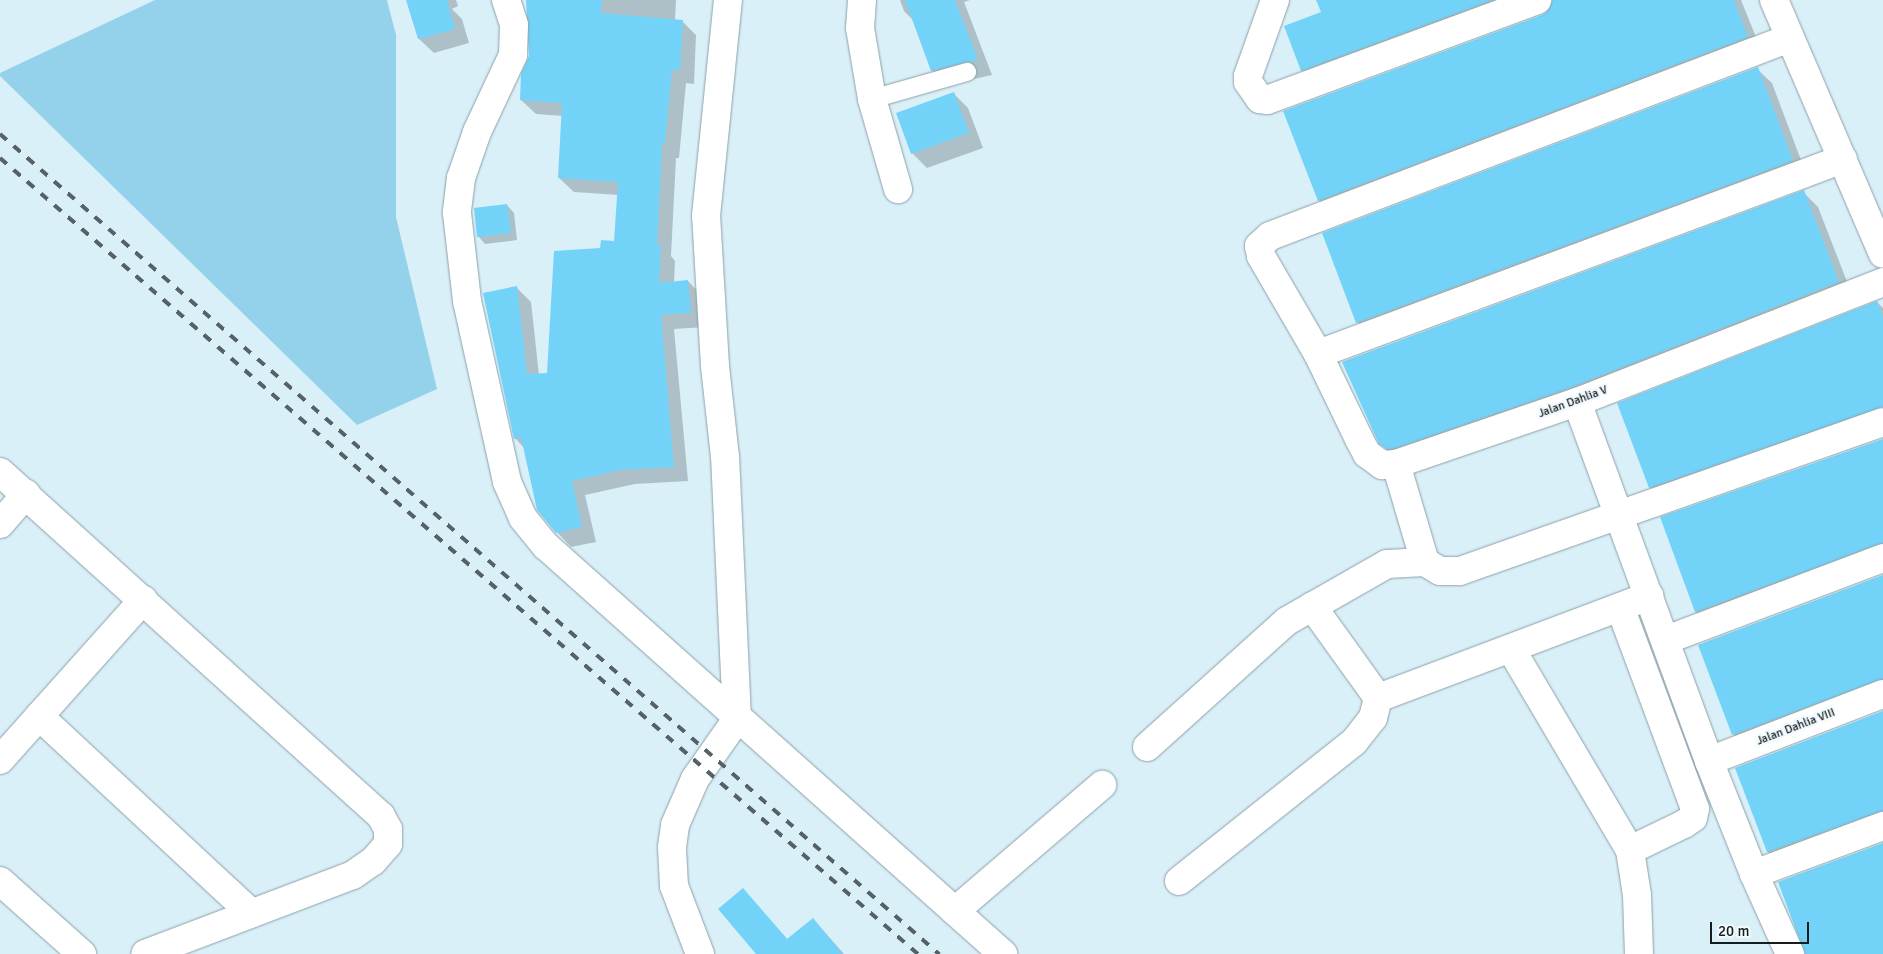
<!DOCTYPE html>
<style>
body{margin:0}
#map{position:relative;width:1883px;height:954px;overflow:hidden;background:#daf0f9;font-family:Signika,sans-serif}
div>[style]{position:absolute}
.green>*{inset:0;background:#94d1ea}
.shadow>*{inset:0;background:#0003}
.building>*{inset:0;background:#73d2f7}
.roads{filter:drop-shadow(0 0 1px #8ba0a8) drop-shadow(0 0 1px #8ba0a8)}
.service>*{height:18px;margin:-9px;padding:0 9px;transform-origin:9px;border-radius:9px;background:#fff}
.minor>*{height:28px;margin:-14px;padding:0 14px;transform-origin:14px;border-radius:14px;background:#fff}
.rail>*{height:4px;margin-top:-2px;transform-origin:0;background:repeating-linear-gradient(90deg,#556166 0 9px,transparent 0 18px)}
span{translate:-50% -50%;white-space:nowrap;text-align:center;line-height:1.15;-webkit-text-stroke:5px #f2fafe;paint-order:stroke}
.street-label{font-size:12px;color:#151d20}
.scale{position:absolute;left:1710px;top:922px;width:99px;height:22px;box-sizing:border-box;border:2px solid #151d20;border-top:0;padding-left:6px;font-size:15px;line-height:18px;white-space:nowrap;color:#151d20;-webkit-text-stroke:4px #f2fafe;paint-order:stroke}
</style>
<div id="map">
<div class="green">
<div style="clip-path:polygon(155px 0,387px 0,396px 35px,396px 217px,437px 389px,357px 425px,0 76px,0 73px)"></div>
</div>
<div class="shadow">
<div style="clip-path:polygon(407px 0,456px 0,458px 6px,452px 9px,462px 19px,469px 43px,434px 53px,419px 39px)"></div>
<div style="clip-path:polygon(557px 0,676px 0,675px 20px,682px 21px,696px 35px,694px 84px,686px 83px,679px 158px,676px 158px,671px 256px,675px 261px,674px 283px,688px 281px,702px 296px,705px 327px,674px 329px,688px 481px,635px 484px,585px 495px,596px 542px,571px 547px,557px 532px,524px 448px,515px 438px,516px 287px,531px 302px,539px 375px,548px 374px,601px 249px,615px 242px,619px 195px,574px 192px,559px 178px,563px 116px,536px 114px,521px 100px)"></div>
<div style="clip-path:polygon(900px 0,970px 0,964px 2px,992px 75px,947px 85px,932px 70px,914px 21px,904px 11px)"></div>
<div style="clip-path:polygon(1318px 0,1545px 0,1317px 85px,1302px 70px,1323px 13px)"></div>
<div style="clip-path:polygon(1551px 0,1741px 0,1762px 52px,1333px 215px,1319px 200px,1543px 16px,1554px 2px)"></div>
<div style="clip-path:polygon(1757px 69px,1772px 83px,1807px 176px,1372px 337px,1357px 322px)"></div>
<div style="clip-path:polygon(953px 93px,968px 108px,983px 148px,927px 168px,912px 153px)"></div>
<div style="clip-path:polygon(1803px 192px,1818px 207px,1853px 297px,1395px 458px,1380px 443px)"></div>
<div style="clip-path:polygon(507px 205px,514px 213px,517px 240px,485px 244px,478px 236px)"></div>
<div style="clip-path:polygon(1877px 302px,1883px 308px,1883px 425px,1665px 502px,1650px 487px)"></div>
<div style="clip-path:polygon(1883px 440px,1883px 561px,1711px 626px,1696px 612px,1662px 518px)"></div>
<div style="clip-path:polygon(1883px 576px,1883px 697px,1748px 749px,1734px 735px,1699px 645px)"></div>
<div style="clip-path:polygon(1883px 712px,1883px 829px,1783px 866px,1768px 852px,1737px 768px)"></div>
<div style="clip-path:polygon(743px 889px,788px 940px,813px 919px,844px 954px,758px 954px)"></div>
</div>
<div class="building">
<div style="clip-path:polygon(406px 0,447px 0,455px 29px,418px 39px)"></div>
<div style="clip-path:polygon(526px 0,602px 0,601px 13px,683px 20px,680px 70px,672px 70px,665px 144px,662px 144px,657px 245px,661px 245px,659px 283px,688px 280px,691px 313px,661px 315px,674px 467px,620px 470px,572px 481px,582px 527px,556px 533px,537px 510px,521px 437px,514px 439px,483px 293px,517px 286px,527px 374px,547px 373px,554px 251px,600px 248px,601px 240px,614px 241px,618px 182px,558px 178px,562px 103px,520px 100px,521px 74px,529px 56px)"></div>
<div style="clip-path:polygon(905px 0,955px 0,978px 60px,931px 71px)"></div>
<div style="clip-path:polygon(1316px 0,1492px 0,1301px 71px,1284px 26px,1321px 12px)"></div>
<div style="clip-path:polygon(1552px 0,1734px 0,1748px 37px,1318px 201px,1283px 111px,1542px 15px,1549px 10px)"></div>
<div style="clip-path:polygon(1758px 67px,1793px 161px,1356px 323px,1322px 233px)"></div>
<div style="clip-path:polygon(954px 92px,969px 133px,911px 154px,896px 113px)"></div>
<div style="clip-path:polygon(1804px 190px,1839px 282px,1572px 387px,1393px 449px,1387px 449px,1379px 444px,1342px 362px)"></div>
<div style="clip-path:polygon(507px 204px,511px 233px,477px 237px,474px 208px)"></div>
<div style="clip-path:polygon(1877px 301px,1883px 316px,1883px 407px,1649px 488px,1617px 403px)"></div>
<div style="clip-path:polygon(1883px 439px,1883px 543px,1695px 612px,1660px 517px)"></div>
<div style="clip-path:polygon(1883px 575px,1883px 679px,1732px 735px,1698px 645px)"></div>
<div style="clip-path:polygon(1883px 711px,1883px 811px,1767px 852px,1735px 768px)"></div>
<div style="clip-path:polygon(1883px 843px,1883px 954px,1805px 954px,1778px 882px)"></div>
<div style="clip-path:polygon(743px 888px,787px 939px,813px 918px,843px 954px,756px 954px,718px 909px)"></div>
</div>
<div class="roads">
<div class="service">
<div style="left:872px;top:99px;width:99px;rotate:-15.9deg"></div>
</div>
<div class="minor">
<div style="left:506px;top:0;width:26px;rotate:72deg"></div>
<div style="left:514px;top:25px;width:30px;rotate:92deg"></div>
<div style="left:513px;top:55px;width:85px;rotate:115.1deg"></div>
<div style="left:477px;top:132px;width:49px;rotate:109.2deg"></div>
<div style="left:461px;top:178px;width:35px;rotate:97deg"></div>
<div style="left:457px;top:213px;width:89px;rotate:83.5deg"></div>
<div style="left:467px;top:301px;width:185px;rotate:77.5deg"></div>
<div style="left:507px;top:482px;width:39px;rotate:66deg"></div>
<div style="left:523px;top:518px;width:36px;rotate:51deg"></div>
<div style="left:546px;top:546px;width:613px;rotate:41.76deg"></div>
<div style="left:862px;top:0;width:28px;rotate:94deg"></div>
<div style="left:860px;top:28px;width:72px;rotate:80.4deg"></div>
<div style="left:872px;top:99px;width:94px;rotate:73.9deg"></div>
<div style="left:1275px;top:0;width:81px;rotate:109.6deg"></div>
<div style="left:1248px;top:76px;width:6px;rotate:90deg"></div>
<div style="left:1248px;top:82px;width:21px;rotate:55deg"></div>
<div style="left:1260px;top:99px;width:7px;rotate:8deg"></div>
<div style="left:1267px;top:100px;width:288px;rotate:-20.3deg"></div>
<div style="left:1774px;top:0;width:276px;rotate:66.8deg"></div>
<div style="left:1790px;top:38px;width:556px;rotate:159.15deg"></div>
<div style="left:1270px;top:236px;width:15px;rotate:138deg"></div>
<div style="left:1259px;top:246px;width:10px;rotate:79deg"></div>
<div style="left:1261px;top:256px;width:113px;rotate:59.8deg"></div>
<div style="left:1318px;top:354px;width:94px;rotate:64.2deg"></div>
<div style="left:1359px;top:439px;width:17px;rotate:62deg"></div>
<div style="left:1367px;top:454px;width:19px;rotate:36deg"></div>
<div style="left:1382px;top:465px;width:14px;rotate:-4deg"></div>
<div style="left:1396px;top:464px;width:191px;rotate:-18.9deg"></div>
<div style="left:1577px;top:402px;width:329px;rotate:-21.4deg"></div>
<div style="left:1318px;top:354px;width:560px;rotate:-20.38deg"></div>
<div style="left:1577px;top:402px;width:382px;rotate:69.8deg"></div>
<div style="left:1709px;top:761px;width:122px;rotate:68.3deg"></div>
<div style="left:1754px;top:874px;width:88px;rotate:65.8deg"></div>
<div style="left:1396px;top:464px;width:102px;rotate:73.5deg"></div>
<div style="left:0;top:472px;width:513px;rotate:42.08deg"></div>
<div style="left:381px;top:816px;width:15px;rotate:62deg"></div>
<div style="left:388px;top:829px;width:15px;rotate:90deg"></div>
<div style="left:388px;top:844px;width:23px;rotate:131deg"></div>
<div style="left:373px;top:861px;width:24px;rotate:145deg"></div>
<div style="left:353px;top:875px;width:222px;rotate:159.2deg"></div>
<div style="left:0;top:524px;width:40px;rotate:-49deg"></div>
<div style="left:1312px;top:606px;width:113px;rotate:54.3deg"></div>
<div style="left:1378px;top:698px;width:290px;rotate:-20.6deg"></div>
<div style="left:1620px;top:607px;width:215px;rotate:69.6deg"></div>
<div style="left:1695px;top:809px;width:9px;rotate:103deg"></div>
<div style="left:1693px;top:818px;width:11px;rotate:146deg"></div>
<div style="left:1684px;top:824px;width:60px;rotate:154.3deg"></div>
<div style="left:1666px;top:640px;width:232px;rotate:-20.7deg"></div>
<div style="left:1511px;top:649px;width:234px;rotate:59.4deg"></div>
<div style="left:1630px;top:850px;width:46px;rotate:81.2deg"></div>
<div style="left:1637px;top:895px;width:59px;rotate:88.1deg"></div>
<div style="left:39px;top:716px;width:288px;rotate:42.9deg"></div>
<div style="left:1147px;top:747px;width:188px;rotate:-42deg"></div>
<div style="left:1287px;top:621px;width:115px;rotate:-29.7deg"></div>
<div style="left:1387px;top:564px;width:38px;rotate:-3deg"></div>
<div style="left:1425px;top:562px;width:17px;rotate:31deg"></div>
<div style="left:1440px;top:571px;width:20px"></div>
<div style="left:1460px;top:571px;width:448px;rotate:-19.4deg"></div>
<div style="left:0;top:760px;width:215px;rotate:-48.2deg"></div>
<div style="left:1709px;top:761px;width:186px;rotate:-21.1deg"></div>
<div style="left:1754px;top:874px;width:138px;rotate:-20.4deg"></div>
<div style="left:0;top:881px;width:110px;rotate:41.7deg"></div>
<div style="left:1179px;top:881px;width:223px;rotate:-38.5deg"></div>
<div style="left:1354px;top:742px;width:31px;rotate:-52deg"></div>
<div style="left:1373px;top:718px;width:21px;rotate:-76deg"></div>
<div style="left:955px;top:911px;width:194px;rotate:-40.6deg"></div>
<div style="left:700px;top:954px;width:73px;rotate:-110.9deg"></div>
<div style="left:674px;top:886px;width:39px;rotate:-93deg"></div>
<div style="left:672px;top:847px;width:22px;rotate:-82deg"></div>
<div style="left:675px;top:825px;width:50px;rotate:-66.5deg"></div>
<div style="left:695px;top:779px;width:73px;rotate:-55deg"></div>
<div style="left:737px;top:719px;width:262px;rotate:-92.6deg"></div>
<div style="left:725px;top:457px;width:92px;rotate:-96.3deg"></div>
<div style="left:715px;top:366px;width:150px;rotate:-93.4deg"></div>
<div style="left:706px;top:216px;width:217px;rotate:-84.2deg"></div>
</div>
</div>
<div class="rail">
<div style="left:0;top:134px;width:1247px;rotate:41.13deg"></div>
<div style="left:0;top:158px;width:1215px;rotate:40.93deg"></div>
</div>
<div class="street-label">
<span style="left:1573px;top:402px;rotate:-20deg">Jalan Dahlia V</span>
<span style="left:1796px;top:727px;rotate:-21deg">Jalan Dahlia VIII</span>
</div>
<div class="scale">20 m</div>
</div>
